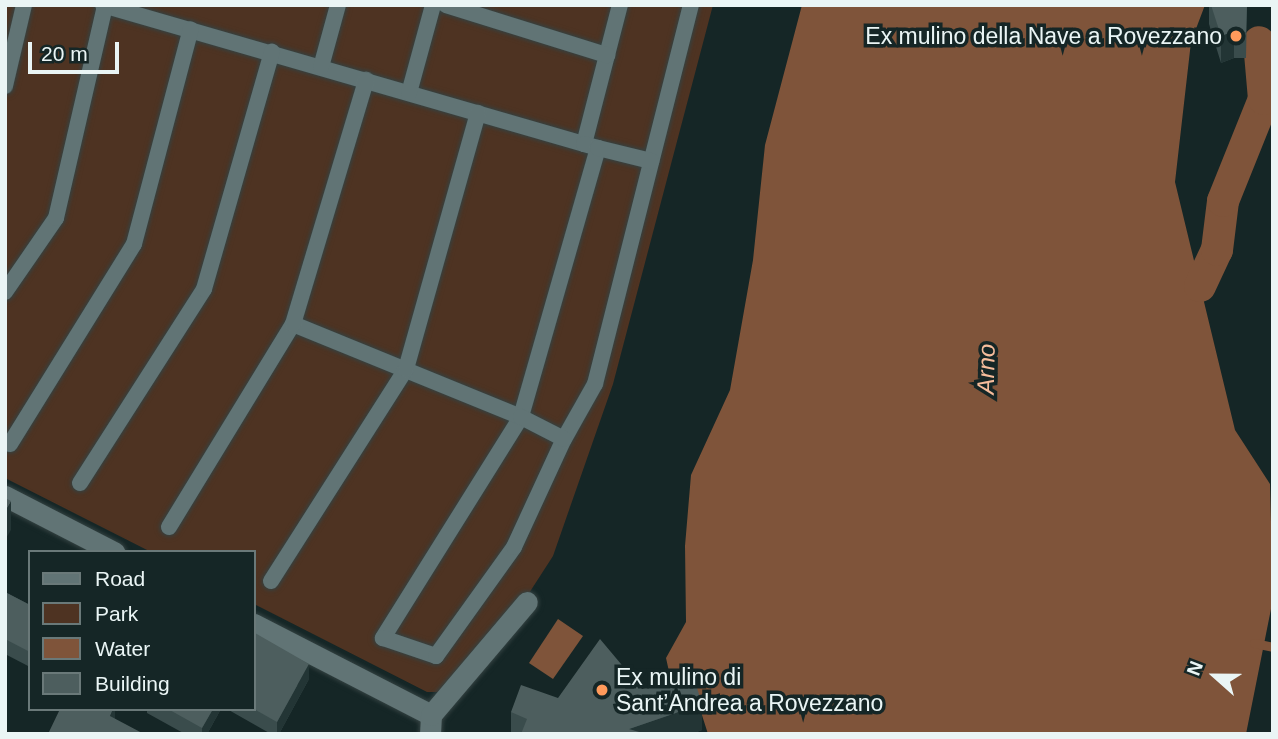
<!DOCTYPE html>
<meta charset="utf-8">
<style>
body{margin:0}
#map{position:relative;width:1278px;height:739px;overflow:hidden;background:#152626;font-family:Arial,sans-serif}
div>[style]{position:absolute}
.green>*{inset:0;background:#4e3322}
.water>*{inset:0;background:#7f543a}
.stream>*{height:9px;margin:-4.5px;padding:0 4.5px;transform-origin:4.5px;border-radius:4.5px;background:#7f543a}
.canal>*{height:32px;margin:-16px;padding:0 16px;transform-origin:16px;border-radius:16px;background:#7f543a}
.roads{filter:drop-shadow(0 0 2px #344242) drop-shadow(0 0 2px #344242)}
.lane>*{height:16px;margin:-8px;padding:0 8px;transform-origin:8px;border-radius:8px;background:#617475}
.street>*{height:21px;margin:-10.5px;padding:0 10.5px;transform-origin:10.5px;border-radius:10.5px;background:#617475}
.wall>*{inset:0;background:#3a4c4c}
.shaded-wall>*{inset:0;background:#233535}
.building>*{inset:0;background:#4d5e5e}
.dots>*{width:19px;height:19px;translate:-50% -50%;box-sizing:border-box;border:4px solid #152626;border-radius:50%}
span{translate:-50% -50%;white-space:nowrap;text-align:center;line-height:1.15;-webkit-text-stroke:7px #152626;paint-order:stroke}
.poi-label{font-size:23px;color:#eaf5f5}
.right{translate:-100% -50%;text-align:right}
.left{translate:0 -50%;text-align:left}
.water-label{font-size:24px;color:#f6bd9c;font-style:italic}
.frame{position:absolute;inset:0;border:7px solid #eaf5f5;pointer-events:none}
.legend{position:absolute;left:28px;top:550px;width:228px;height:161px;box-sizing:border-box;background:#152626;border:2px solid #6a7979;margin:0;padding:9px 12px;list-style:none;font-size:21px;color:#eaf5f5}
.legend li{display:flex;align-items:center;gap:14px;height:35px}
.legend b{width:35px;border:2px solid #6a7979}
.north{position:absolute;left:1180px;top:641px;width:70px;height:70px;-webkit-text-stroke:5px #152626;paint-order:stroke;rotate:291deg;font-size:19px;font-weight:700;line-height:28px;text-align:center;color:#eaf5f5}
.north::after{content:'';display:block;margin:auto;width:24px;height:32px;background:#eaf5f5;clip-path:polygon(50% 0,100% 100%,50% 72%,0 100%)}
.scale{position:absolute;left:28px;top:42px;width:91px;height:32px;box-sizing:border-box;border:4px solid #eaf5f5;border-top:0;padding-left:9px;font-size:21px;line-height:24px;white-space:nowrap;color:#eaf5f5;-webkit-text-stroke:5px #152626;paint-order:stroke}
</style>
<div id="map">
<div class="green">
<div style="clip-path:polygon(5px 5px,713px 5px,613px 384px,553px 556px,473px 680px,452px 692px,427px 692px,254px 604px,254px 552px,151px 552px,5px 478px)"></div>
</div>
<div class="water">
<div style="clip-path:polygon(802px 5px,1205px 5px,1191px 42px,1175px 182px,1235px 430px,1270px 484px,1273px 599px,1246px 734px,708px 734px,693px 687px,674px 694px,666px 658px,686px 622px,685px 546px,691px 475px,730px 390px,753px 260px,765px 145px)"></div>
<div style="clip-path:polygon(558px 619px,583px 636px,553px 679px,529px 663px)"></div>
</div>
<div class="stream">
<div style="left:1254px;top:643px;width:19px;rotate:12deg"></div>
</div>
<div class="canal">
<div style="left:1200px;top:286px;width:40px;rotate:-65deg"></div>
<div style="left:1217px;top:250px;width:49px;rotate:-83deg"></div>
<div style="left:1223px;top:201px;width:110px;rotate:-68.1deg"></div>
<div style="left:1264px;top:99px;width:57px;rotate:-95deg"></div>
</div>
<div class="roads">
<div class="lane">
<div style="left:103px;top:5px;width:501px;rotate:16.12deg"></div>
<div style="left:584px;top:144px;width:144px;rotate:-75.5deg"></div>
<div style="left:446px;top:5px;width:169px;rotate:17.3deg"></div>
<div style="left:321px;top:67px;width:64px;rotate:-74.7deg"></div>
<div style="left:5px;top:86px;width:83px;rotate:-76.8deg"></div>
<div style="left:409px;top:93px;width:91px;rotate:-74.7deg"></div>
<div style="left:584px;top:144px;width:15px;rotate:16deg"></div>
<div style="left:598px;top:148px;width:280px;rotate:106deg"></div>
<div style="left:521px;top:417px;width:261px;rotate:122deg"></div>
<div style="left:383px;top:638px;width:56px;rotate:18.8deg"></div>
<div style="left:436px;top:656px;width:134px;rotate:-54.4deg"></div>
<div style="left:514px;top:547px;width:119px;rotate:-65.2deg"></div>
<div style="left:564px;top:439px;width:63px;rotate:-60.6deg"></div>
<div style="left:595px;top:384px;width:391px;rotate:-75.8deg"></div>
<div style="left:598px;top:148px;width:55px;rotate:13.8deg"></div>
<div style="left:5px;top:292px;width:90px;rotate:-55.4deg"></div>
<div style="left:56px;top:218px;width:218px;rotate:-77deg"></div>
<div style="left:293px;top:324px;width:246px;rotate:22.2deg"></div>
<div style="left:521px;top:417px;width:48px;rotate:27.1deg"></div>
<div style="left:10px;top:444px;width:235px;rotate:-58.2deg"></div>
<div style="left:134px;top:244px;width:222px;rotate:-75.2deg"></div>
<div style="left:80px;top:483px;width:230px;rotate:-57.4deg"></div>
<div style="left:204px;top:289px;width:247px;rotate:-74deg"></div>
<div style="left:169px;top:527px;width:238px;rotate:-58.6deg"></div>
<div style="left:293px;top:324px;width:255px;rotate:-73.3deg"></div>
<div style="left:271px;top:581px;width:251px;rotate:-57.5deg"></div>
<div style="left:406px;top:369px;width:266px;rotate:-74.3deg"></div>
</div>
<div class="street">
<div style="left:5px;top:496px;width:123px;rotate:27.2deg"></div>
<div style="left:254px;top:624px;width:199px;rotate:27.2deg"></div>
<div style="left:430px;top:734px;width:19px;rotate:-87deg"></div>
<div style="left:431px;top:715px;width:148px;rotate:-49.7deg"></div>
</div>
</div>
<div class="wall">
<div style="clip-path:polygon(1209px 5px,1247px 5px,1246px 58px,1234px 58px,1221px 63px,1209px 24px)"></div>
<div style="clip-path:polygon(5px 592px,30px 605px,30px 667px,5px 654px)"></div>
<div style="clip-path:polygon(309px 679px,279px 734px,271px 734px,227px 709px,254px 709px)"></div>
<div style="clip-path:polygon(642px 689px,702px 730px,691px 734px,511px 734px,511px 712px,558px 698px)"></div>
<div style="clip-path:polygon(147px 709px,221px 709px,207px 734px,185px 734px,147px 713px)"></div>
</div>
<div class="shaded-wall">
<div style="clip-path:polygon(1234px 31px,1234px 58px,1221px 63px,1221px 36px)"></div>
<div style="clip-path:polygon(11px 501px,11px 530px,5px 540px,5px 511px)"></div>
<div style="clip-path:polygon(309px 664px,309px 679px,279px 734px,277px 734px,277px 722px)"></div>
<div style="clip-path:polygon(702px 704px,702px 730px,691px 734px,629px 734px,629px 729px)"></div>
<div style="clip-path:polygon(113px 709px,115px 709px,115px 734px,110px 716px)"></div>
<div style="clip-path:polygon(213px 709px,221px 709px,207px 734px,202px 734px,202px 728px)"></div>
</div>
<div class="building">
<div style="clip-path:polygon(1211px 5px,1247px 5px,1246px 32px,1234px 31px,1221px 36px)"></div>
<div style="clip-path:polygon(5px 498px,11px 501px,5px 511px)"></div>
<div style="clip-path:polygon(5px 592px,30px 605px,30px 652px,5px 639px)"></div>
<div style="clip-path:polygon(255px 633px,309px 664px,277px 722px,254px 709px,254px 635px)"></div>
<div style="clip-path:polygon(600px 639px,642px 689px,692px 672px,702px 704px,629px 729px,646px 734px,521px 734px,527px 719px,511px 712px,521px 685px,558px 698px)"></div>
<div style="clip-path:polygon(60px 709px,113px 709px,110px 716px,144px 734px,48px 734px)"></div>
<div style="clip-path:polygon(168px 709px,213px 709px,202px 728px)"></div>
</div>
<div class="dots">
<div style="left:1236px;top:36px;background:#ff9a5b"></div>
<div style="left:602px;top:690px;background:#ff9a5b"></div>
</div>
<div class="poi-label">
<span class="right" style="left:1222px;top:36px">Ex mulino della Nave a Rovezzano</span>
<span class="left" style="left:616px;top:690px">Ex mulino di<br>Sant’Andrea a Rovezzano</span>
</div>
<div class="water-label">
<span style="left:986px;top:369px;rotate:-89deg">Arno</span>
</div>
<div class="frame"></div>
<ul class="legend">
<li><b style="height:9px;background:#617475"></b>Road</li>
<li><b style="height:19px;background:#4e3322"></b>Park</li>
<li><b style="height:19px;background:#7f543a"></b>Water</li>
<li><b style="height:19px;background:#4d5e5e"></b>Building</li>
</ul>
<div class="north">N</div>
<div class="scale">20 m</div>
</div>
